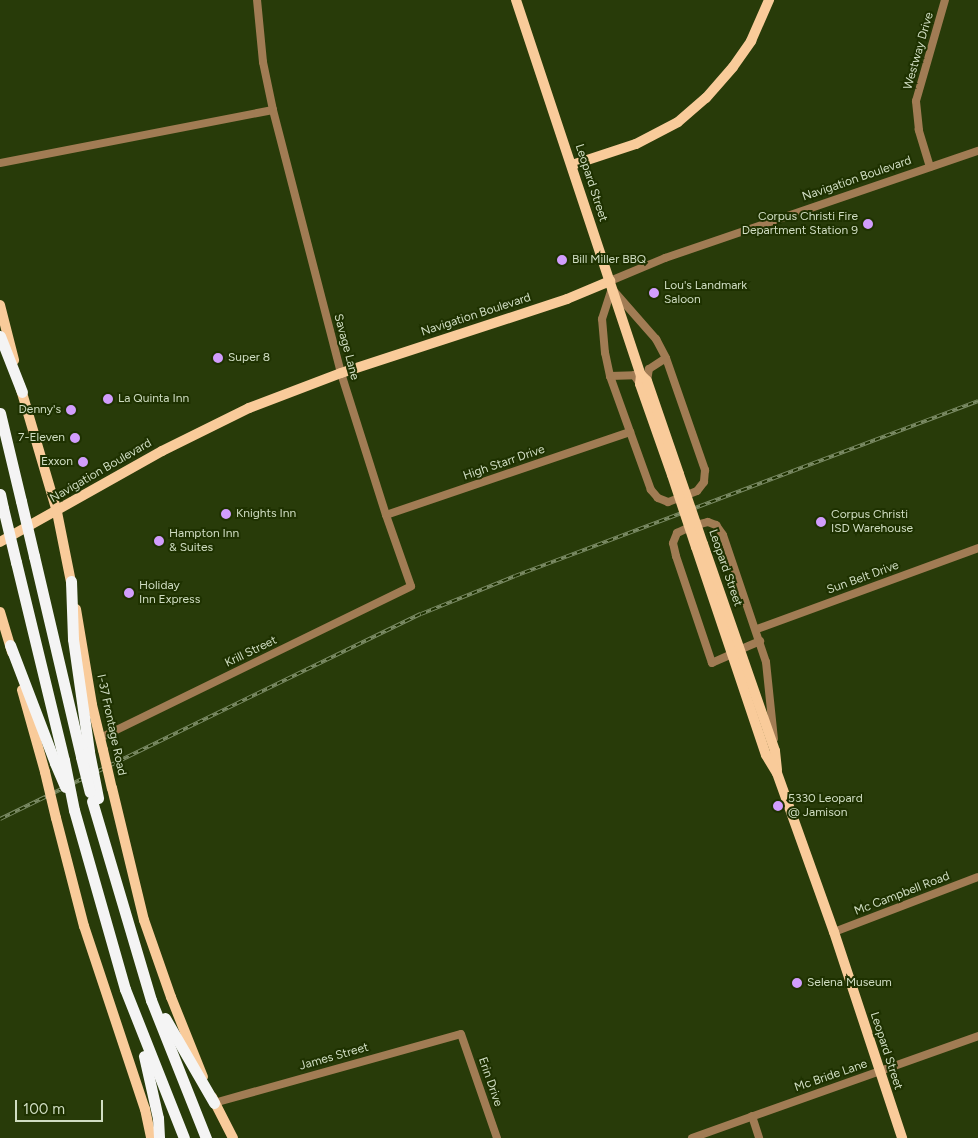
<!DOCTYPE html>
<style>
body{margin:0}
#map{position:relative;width:978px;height:1138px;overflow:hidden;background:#283b09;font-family:Figtree,sans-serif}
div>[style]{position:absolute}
.minor>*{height:8px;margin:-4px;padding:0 4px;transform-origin:4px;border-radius:4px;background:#a17c54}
.major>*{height:10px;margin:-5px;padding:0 5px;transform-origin:5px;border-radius:5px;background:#f9cb9a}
.highway>*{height:11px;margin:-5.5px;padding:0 5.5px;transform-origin:5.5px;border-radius:5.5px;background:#f4f4f4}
.rail>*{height:4px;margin-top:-2px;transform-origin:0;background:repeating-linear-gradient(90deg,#1e3100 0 5.5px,#7c8c66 0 11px);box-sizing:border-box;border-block:1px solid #7c8c66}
.major-bridge>*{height:10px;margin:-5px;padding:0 5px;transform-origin:5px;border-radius:5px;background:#f9cb9a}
.highway-bridge>*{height:11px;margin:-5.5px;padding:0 5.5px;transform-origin:5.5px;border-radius:5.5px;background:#f4f4f4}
.dots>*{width:14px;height:14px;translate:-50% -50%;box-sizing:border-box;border:2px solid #1e3100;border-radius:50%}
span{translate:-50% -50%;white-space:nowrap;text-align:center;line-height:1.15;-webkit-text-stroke:4px #1e3100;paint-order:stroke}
.street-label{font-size:12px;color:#d0ddc2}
.poi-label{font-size:12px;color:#d0ddc2}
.right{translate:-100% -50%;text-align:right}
.left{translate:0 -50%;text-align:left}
.scale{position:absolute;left:15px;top:1100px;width:88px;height:22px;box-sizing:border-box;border:2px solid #d0ddc2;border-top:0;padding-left:6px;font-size:15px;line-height:18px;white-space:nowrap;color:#d0ddc2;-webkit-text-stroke:4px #1e3100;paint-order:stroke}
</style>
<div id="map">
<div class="minor">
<div style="left:0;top:163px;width:278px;rotate:-11deg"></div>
<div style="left:930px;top:167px;width:39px;rotate:-107deg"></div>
<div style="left:919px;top:130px;width:29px;rotate:-96deg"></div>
<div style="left:916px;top:101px;width:105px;rotate:-74deg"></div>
<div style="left:610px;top:281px;width:60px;rotate:-22.7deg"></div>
<div style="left:665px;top:258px;width:331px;rotate:-18.9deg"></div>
<div style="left:612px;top:289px;width:67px;rotate:48.7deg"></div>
<div style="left:656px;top:339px;width:21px;rotate:62deg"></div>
<div style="left:666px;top:358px;width:119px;rotate:70.8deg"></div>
<div style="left:705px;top:470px;width:12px;rotate:95deg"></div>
<div style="left:704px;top:482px;width:11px;rotate:128deg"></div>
<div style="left:697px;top:491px;width:31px;rotate:159deg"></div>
<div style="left:668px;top:502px;width:11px;rotate:-158deg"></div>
<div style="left:658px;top:498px;width:11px;rotate:-131deg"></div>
<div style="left:651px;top:490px;width:121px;rotate:-109.8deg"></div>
<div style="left:610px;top:376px;width:24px;rotate:-102deg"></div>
<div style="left:605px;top:353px;width:34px;rotate:-95deg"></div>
<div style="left:602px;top:319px;width:32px;rotate:-72deg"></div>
<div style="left:610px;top:376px;width:24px;rotate:-2deg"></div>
<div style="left:634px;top:375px;width:11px;rotate:56deg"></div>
<div style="left:647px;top:381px;width:12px;rotate:-81deg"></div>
<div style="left:649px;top:369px;width:20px;rotate:-33deg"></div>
<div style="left:386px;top:515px;width:258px;rotate:-18.8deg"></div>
<div style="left:757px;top:629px;width:235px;rotate:-20.1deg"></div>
<div style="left:739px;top:650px;width:23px;rotate:-23deg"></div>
<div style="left:732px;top:654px;width:22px;rotate:156deg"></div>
<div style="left:712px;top:663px;width:113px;rotate:-108.6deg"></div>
<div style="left:676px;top:556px;width:13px;rotate:-103deg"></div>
<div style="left:673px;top:543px;width:11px;rotate:-68deg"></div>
<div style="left:677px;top:533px;width:17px;rotate:-25deg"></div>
<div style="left:692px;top:526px;width:16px;rotate:-14deg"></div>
<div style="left:708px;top:522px;width:9px;rotate:21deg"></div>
<div style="left:716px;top:525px;width:12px;rotate:55deg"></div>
<div style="left:723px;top:535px;width:134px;rotate:71.3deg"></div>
<div style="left:766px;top:662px;width:77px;rotate:84.1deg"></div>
<div style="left:100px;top:738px;width:346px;rotate:-26deg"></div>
<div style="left:411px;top:586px;width:75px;rotate:-109.4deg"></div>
<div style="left:386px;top:515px;width:149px;rotate:-107.6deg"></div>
<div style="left:341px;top:373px;width:272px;rotate:-104.5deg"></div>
<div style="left:273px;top:110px;width:49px;rotate:-101.8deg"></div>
<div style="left:263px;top:62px;width:62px;rotate:-95.5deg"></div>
<div style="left:834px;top:932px;width:154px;rotate:-20.9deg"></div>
<div style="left:214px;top:1103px;width:256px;rotate:-15.6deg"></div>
<div style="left:461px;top:1034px;width:110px;rotate:70.9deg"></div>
<div style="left:752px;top:1116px;width:23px;rotate:72deg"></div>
<div style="left:692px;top:1138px;width:304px;rotate:-19.6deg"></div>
</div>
<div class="major">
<div style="left:516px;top:0;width:395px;rotate:71.6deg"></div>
<div style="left:641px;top:375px;width:9px;rotate:96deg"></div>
<div style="left:640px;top:384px;width:96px;rotate:70.6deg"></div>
<div style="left:572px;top:165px;width:67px;rotate:-18.2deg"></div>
<div style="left:636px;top:144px;width:47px;rotate:-27.6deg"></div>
<div style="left:678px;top:122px;width:37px;rotate:-41deg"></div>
<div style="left:706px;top:98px;width:41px;rotate:-48.9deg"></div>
<div style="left:733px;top:67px;width:32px;rotate:-55deg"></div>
<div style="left:751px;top:41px;width:45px;rotate:-66.3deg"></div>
<div style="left:0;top:305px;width:57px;rotate:75.7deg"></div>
<div style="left:641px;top:375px;width:8px;rotate:45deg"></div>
<div style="left:647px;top:381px;width:98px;rotate:71deg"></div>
<div style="left:20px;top:386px;width:131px;rotate:73.6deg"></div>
<div style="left:57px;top:512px;width:76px;rotate:78.7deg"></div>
<div style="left:0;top:542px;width:186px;rotate:-29.3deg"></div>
<div style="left:162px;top:451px;width:97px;rotate:-26.3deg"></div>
<div style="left:249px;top:408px;width:98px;rotate:-20.8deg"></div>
<div style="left:341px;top:373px;width:238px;rotate:-18.1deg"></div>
<div style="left:567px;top:299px;width:47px;rotate:-22.7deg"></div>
<div style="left:703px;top:544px;width:219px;rotate:70.8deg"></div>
<div style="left:775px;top:751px;width:19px;rotate:84deg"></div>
<div style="left:696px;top:547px;width:219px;rotate:71.4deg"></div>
<div style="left:766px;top:755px;width:21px;rotate:59deg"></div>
<div style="left:777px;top:773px;width:169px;rotate:70.3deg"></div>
<div style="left:834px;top:932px;width:217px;rotate:71.7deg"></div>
<div style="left:76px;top:609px;width:97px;rotate:80.5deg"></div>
<div style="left:92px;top:705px;width:46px;rotate:76.3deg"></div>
<div style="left:0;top:612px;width:42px;rotate:73.3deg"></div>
<div style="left:22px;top:690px;width:85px;rotate:74.3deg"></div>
<div style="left:112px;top:788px;width:136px;rotate:76.4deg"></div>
<div style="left:144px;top:920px;width:82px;rotate:70.7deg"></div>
<div style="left:171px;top:997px;width:86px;rotate:68.2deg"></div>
<div style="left:56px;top:818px;width:112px;rotate:75.5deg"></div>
<div style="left:84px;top:926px;width:193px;rotate:71.6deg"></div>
<div style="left:145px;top:1109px;width:30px;rotate:78deg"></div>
<div style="left:212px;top:1097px;width:46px;rotate:62.9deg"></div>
</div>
<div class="highway">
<div style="left:0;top:336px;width:60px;rotate:68.6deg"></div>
<div style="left:0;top:413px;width:90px;rotate:76.6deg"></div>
<div style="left:0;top:494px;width:14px;rotate:78deg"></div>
<div style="left:34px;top:556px;width:206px;rotate:76.8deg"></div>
<div style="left:16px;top:562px;width:204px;rotate:76.4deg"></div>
<div style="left:71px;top:581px;width:58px;rotate:88deg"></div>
<div style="left:73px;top:639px;width:114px;rotate:81.9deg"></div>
<div style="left:10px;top:645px;width:126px;rotate:69.1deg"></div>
<div style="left:92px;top:801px;width:208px;rotate:73.5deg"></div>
<div style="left:151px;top:1000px;width:149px;rotate:68.3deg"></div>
<div style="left:74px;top:810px;width:186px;rotate:74.1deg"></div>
<div style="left:125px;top:989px;width:160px;rotate:68.4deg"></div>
<div style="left:165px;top:1018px;width:98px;rotate:60deg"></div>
<div style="left:144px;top:1056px;width:64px;rotate:77.3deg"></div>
<div style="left:158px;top:1118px;width:20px;rotate:87deg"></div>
</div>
<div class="rail">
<div style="left:0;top:819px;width:468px;rotate:-26deg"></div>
<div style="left:421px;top:614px;width:101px;rotate:-22deg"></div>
<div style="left:515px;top:576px;width:495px;rotate:-20.7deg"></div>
</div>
<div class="major-bridge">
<div style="left:679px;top:474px;width:74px;rotate:71.1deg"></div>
<div style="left:672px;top:475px;width:76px;rotate:71.6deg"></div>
<div style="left:103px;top:750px;width:39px;rotate:77deg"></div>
<div style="left:45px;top:772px;width:47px;rotate:76.6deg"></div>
</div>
<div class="highway-bridge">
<div style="left:21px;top:501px;width:57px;rotate:76.7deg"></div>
<div style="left:3px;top:508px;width:56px;rotate:76.5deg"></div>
<div style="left:89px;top:752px;width:47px;rotate:78.9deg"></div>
<div style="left:81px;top:757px;width:36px;rotate:76deg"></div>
<div style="left:64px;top:760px;width:51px;rotate:78.7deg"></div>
<div style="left:55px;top:763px;width:26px;rotate:67deg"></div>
</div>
<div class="dots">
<div style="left:868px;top:224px;background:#d29dfd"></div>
<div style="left:562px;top:260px;background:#d29dfd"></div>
<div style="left:654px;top:293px;background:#d29dfd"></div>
<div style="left:218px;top:358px;background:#d29dfd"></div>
<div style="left:108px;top:399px;background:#d29dfd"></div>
<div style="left:71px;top:410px;background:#d29dfd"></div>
<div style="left:75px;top:438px;background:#d29dfd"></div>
<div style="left:83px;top:462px;background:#d29dfd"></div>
<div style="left:226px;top:514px;background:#d29dfd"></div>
<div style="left:821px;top:522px;background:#d29dfd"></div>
<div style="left:159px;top:541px;background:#d29dfd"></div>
<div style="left:129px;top:593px;background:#d29dfd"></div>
<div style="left:778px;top:806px;background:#d29dfd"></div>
<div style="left:797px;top:983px;background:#d29dfd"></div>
</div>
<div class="street-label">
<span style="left:919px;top:51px;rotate:-74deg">Westway Drive</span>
<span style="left:857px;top:179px;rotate:-19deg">Navigation Boulevard</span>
<span style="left:591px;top:183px;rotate:72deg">Leopard Street</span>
<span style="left:476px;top:315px;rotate:-18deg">Navigation Boulevard</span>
<span style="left:346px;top:347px;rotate:75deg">Savage Lane</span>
<span style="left:504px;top:463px;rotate:-19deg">High Starr Drive</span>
<span style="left:101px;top:471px;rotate:-30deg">Navigation Boulevard</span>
<span style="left:725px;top:568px;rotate:71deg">Leopard Street</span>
<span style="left:863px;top:578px;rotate:-20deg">Sun Belt Drive</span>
<span style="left:251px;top:652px;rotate:-26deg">Krill Street</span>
<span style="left:111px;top:725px;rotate:78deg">I-37 Frontage Road</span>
<span style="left:902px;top:894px;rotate:-21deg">Mc Campbell Road</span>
<span style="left:886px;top:1051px;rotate:72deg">Leopard Street</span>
<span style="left:334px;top:1057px;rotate:-16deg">James Street</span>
<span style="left:831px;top:1076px;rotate:-19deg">Mc Bride Lane</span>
<span style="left:490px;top:1082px;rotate:71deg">Erin Drive</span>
</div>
<div class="poi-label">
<span class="right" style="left:858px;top:224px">Corpus Christi Fire<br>Department Station 9</span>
<span class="left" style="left:572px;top:260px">Bill Miller BBQ</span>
<span class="left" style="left:664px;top:293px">Lou's Landmark<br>Saloon</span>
<span class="left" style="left:228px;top:358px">Super 8</span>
<span class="left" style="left:118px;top:399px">La Quinta Inn</span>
<span class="right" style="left:61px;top:410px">Denny's</span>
<span class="right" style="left:65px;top:438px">7-Eleven</span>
<span class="right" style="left:73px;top:462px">Exxon</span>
<span class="left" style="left:236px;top:514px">Knights Inn</span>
<span class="left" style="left:831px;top:522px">Corpus Christi<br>ISD Warehouse</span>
<span class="left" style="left:169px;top:541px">Hampton Inn<br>&amp; Suites</span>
<span class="left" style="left:139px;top:593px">Holiday<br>Inn Express</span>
<span class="left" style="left:788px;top:806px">5330 Leopard<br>@ Jamison</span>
<span class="left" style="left:807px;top:983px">Selena Museum</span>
</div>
<div class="scale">100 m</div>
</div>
